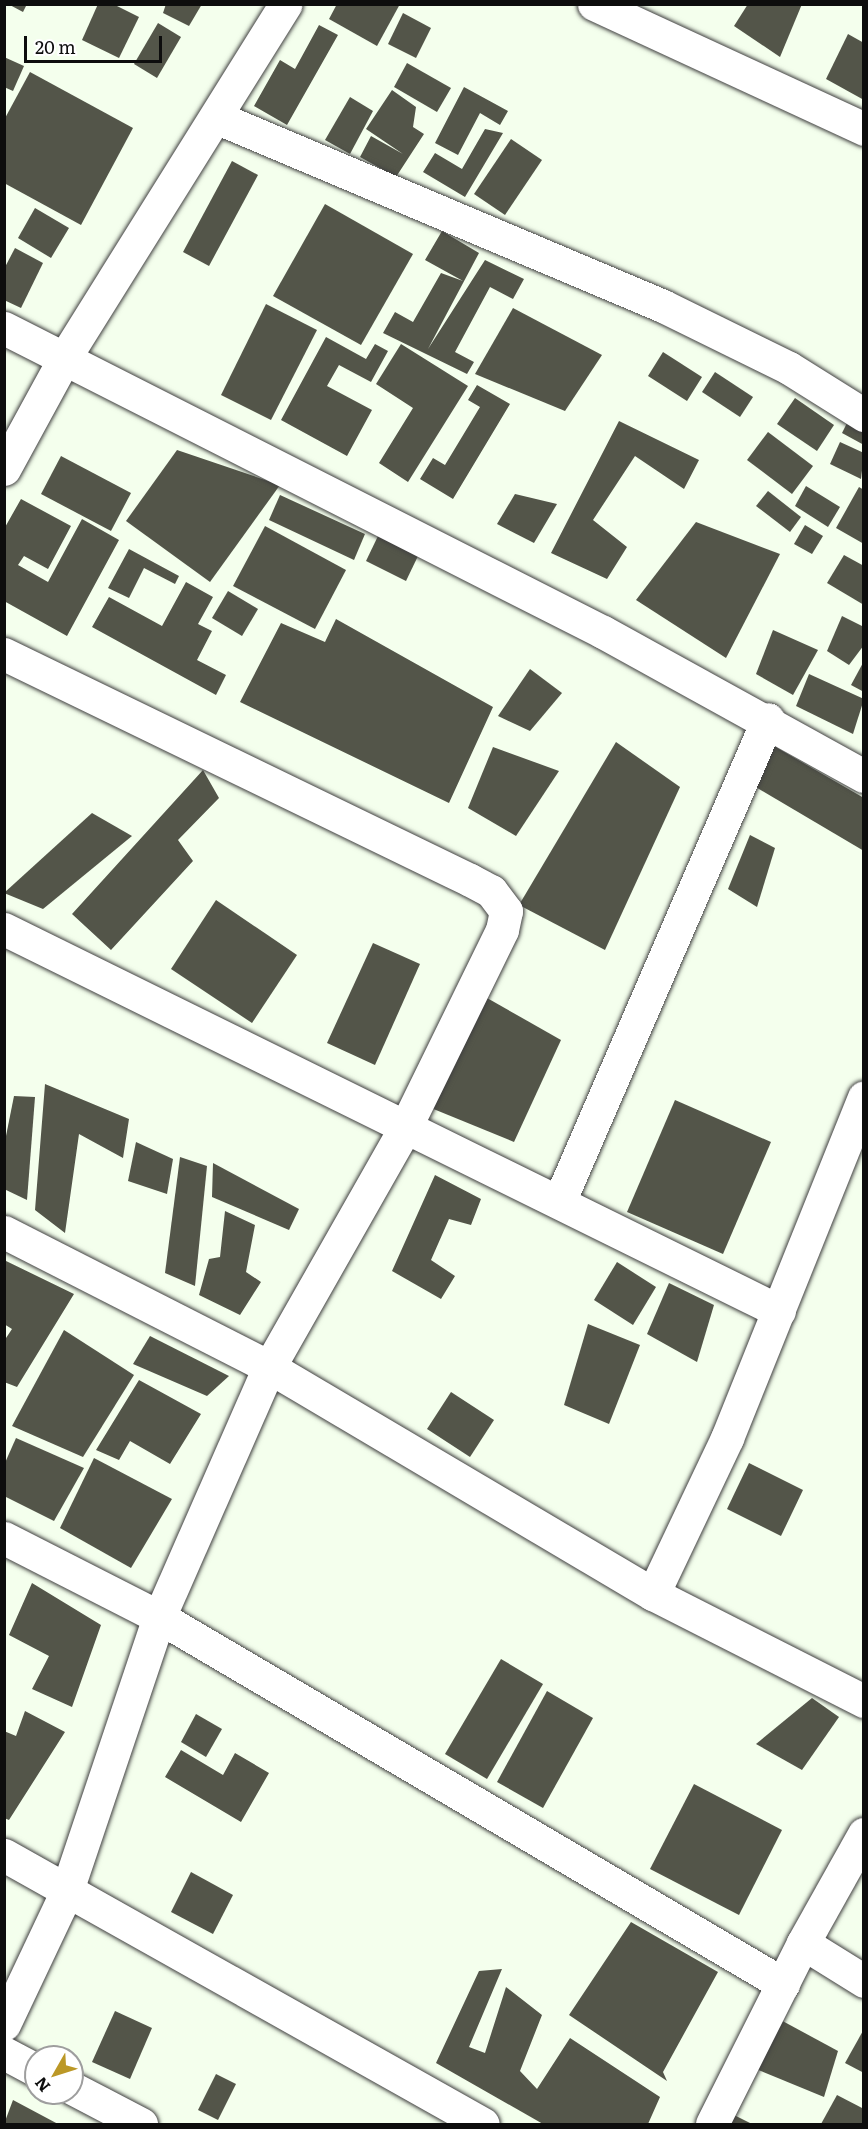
<!DOCTYPE html>
<style>
body{margin:0}
#map{position:relative;width:868px;height:2129px;overflow:hidden;background:#f4ffed;font-family:Literata,serif}
div>[style]{position:absolute}
.building>*{inset:0;background:#535549}
.roads{filter:drop-shadow(0 0 2px #404040) drop-shadow(0 0 2px #404040)}
.minor>*{height:33px;margin:-16.5px;padding:0 16.5px;transform-origin:16.5px;border-radius:16.5px;background:#fff}
span{translate:-50% -50%;white-space:nowrap;text-align:center;line-height:1.15;-webkit-text-stroke:6px #fff;paint-order:stroke}
.frame{position:absolute;inset:0;border:6px solid #0d0d0d;pointer-events:none}
.north{position:absolute;left:24px;top:2045px;width:60px;height:60px;box-sizing:border-box;background:#fff;border:2px solid #9e9e9e;border-radius:50%;rotate:231deg;font-size:16px;font-weight:700;line-height:24px;text-align:center;color:#0d0d0d}
.north::after{content:'';display:block;margin:auto;width:21px;height:27px;background:#bb9827;clip-path:polygon(50% 0,100% 100%,50% 72%,0 100%)}
.scale{position:absolute;left:24px;top:36px;width:138px;height:27px;box-sizing:border-box;border:3px solid #0d0d0d;border-top:0;padding-left:8px;font-size:18px;line-height:21px;white-space:nowrap;color:#0d0d0d;-webkit-text-stroke:4px #fff;paint-order:stroke}
</style>
<div id="map">
<div class="building">
<div style="clip-path:polygon(8px 4px,27px 4px,23px 12px)"></div>
<div style="clip-path:polygon(98px 4px,113px 4px,139px 17px,119px 58px,82px 40px)"></div>
<div style="clip-path:polygon(166px 4px,202px 4px,189px 26px,163px 13px)"></div>
<div style="clip-path:polygon(337px 4px,400px 4px,377px 46px,329px 19px)"></div>
<div style="clip-path:polygon(748px 4px,802px 4px,780px 57px,734px 26px)"></div>
<div style="clip-path:polygon(403px 13px,431px 28px,416px 58px,388px 44px)"></div>
<div style="clip-path:polygon(158px 23px,181px 37px,157px 78px,134px 64px)"></div>
<div style="clip-path:polygon(319px 25px,338px 35px,287px 125px,254px 106px,280px 60px,295px 69px)"></div>
<div style="clip-path:polygon(848px 34px,864px 43px,864px 100px,826px 79px)"></div>
<div style="clip-path:polygon(4px 57px,24px 66px,13px 91px,4px 87px)"></div>
<div style="clip-path:polygon(407px 63px,451px 88px,437px 112px,394px 87px)"></div>
<div style="clip-path:polygon(30px 72px,133px 128px,81px 225px,4px 183px,4px 120px)"></div>
<div style="clip-path:polygon(464px 87px,508px 111px,500px 125px,480px 113px,458px 155px,435px 143px)"></div>
<div style="clip-path:polygon(392px 90px,416px 107px,413px 127px,424px 134px,396px 177px,360px 157px,371px 136px,403px 154px,366px 129px)"></div>
<div style="clip-path:polygon(350px 97px,373px 111px,350px 154px,325px 140px)"></div>
<div style="clip-path:polygon(485px 129px,503px 133px,465px 197px,423px 172px,435px 153px,462px 169px)"></div>
<div style="clip-path:polygon(511px 139px,542px 160px,505px 215px,474px 194px)"></div>
<div style="clip-path:polygon(232px 161px,258px 175px,209px 266px,183px 252px)"></div>
<div style="clip-path:polygon(325px 204px,413px 254px,361px 345px,273px 296px)"></div>
<div style="clip-path:polygon(35px 208px,69px 228px,51px 258px,18px 238px)"></div>
<div style="clip-path:polygon(442px 231px,479px 253px,428px 349px,485px 260px,524px 279px,513px 299px,490px 287px,455px 352px,474px 362px,467px 374px,383px 333px,395px 312px,413px 322px,441px 273px,463px 281px,425px 260px)"></div>
<div style="clip-path:polygon(15px 248px,43px 263px,21px 308px,4px 300px,4px 269px)"></div>
<div style="clip-path:polygon(266px 304px,317px 330px,271px 420px,221px 395px)"></div>
<div style="clip-path:polygon(513px 308px,602px 355px,565px 411px,475px 374px)"></div>
<div style="clip-path:polygon(326px 337px,366px 359px,375px 344px,388px 351px,371px 382px,339px 365px,327px 386px,372px 410px,347px 456px,281px 420px)"></div>
<div style="clip-path:polygon(401px 344px,468px 386px,408px 482px,379px 463px,413px 408px,376px 384px)"></div>
<div style="clip-path:polygon(663px 352px,702px 377px,687px 401px,648px 376px)"></div>
<div style="clip-path:polygon(715px 372px,753px 397px,740px 417px,702px 392px)"></div>
<div style="clip-path:polygon(477px 385px,510px 404px,453px 499px,420px 479px,433px 458px,445px 465px,480px 407px,468px 400px)"></div>
<div style="clip-path:polygon(795px 398px,834px 425px,817px 451px,777px 424px)"></div>
<div style="clip-path:polygon(849px 419px,864px 426px,864px 445px,842px 433px)"></div>
<div style="clip-path:polygon(619px 421px,699px 460px,684px 489px,635px 456px,593px 520px,627px 547px,607px 579px,551px 553px)"></div>
<div style="clip-path:polygon(768px 432px,813px 466px,792px 494px,747px 460px)"></div>
<div style="clip-path:polygon(840px 442px,864px 453px,861px 479px,830px 464px)"></div>
<div style="clip-path:polygon(177px 450px,280px 485px,210px 582px,126px 521px)"></div>
<div style="clip-path:polygon(61px 456px,131px 493px,111px 531px,41px 494px)"></div>
<div style="clip-path:polygon(806px 486px,840px 507px,828px 527px,795px 506px)"></div>
<div style="clip-path:polygon(859px 487px,864px 490px,864px 544px,836px 528px)"></div>
<div style="clip-path:polygon(768px 491px,801px 517px,790px 532px,756px 506px)"></div>
<div style="clip-path:polygon(515px 494px,557px 504px,534px 543px,497px 524px)"></div>
<div style="clip-path:polygon(280px 495px,365px 534px,354px 560px,269px 520px)"></div>
<div style="clip-path:polygon(21px 499px,71px 526px,48px 569px,24px 556px,18px 565px,48px 582px,82px 519px,119px 540px,67px 636px,4px 601px,4px 529px)"></div>
<div style="clip-path:polygon(696px 522px,780px 554px,726px 658px,636px 600px)"></div>
<div style="clip-path:polygon(805px 525px,823px 536px,812px 554px,794px 544px)"></div>
<div style="clip-path:polygon(265px 526px,346px 570px,315px 629px,233px 586px)"></div>
<div style="clip-path:polygon(378px 536px,418px 556px,406px 581px,366px 561px)"></div>
<div style="clip-path:polygon(129px 549px,179px 576px,175px 584px,144px 568px,129px 598px,108px 588px)"></div>
<div style="clip-path:polygon(844px 555px,864px 566px,864px 605px,827px 583px)"></div>
<div style="clip-path:polygon(186px 582px,213px 597px,198px 624px,212px 631px,197px 660px,226px 675px,216px 695px,92px 627px,109px 597px,162px 626px)"></div>
<div style="clip-path:polygon(228px 591px,258px 609px,242px 636px,212px 618px)"></div>
<div style="clip-path:polygon(842px 616px,864px 627px,864px 645px,849px 665px,827px 651px)"></div>
<div style="clip-path:polygon(336px 619px,493px 707px,449px 803px,240px 702px,281px 623px,325px 642px)"></div>
<div style="clip-path:polygon(773px 630px,818px 650px,793px 695px,756px 674px)"></div>
<div style="clip-path:polygon(864px 661px,864px 692px,851px 685px)"></div>
<div style="clip-path:polygon(530px 669px,562px 693px,530px 731px,498px 716px)"></div>
<div style="clip-path:polygon(809px 674px,864px 699px,853px 734px,796px 706px)"></div>
<div style="clip-path:polygon(616px 742px,680px 787px,605px 950px,519px 905px)"></div>
<div style="clip-path:polygon(774px 746px,864px 798px,864px 851px,754px 786px)"></div>
<div style="clip-path:polygon(493px 747px,559px 771px,516px 836px,468px 808px)"></div>
<div style="clip-path:polygon(203px 770px,219px 798px,178px 840px,193px 861px,111px 950px,72px 914px)"></div>
<div style="clip-path:polygon(92px 813px,132px 836px,43px 909px,4px 893px)"></div>
<div style="clip-path:polygon(750px 835px,775px 848px,757px 907px,728px 889px)"></div>
<div style="clip-path:polygon(216px 900px,297px 955px,252px 1023px,171px 969px)"></div>
<div style="clip-path:polygon(373px 943px,420px 964px,375px 1065px,327px 1043px)"></div>
<div style="clip-path:polygon(480px 994px,561px 1040px,514px 1142px,431px 1108px)"></div>
<div style="clip-path:polygon(45px 1084px,129px 1119px,123px 1158px,79px 1134px,65px 1233px,35px 1210px)"></div>
<div style="clip-path:polygon(14px 1096px,35px 1097px,27px 1200px,4px 1189px,4px 1146px)"></div>
<div style="clip-path:polygon(675px 1100px,771px 1142px,723px 1254px,627px 1212px)"></div>
<div style="clip-path:polygon(136px 1142px,173px 1159px,167px 1194px,128px 1181px)"></div>
<div style="clip-path:polygon(180px 1157px,207px 1166px,195px 1286px,165px 1273px)"></div>
<div style="clip-path:polygon(213px 1163px,299px 1209px,289px 1230px,212px 1197px)"></div>
<div style="clip-path:polygon(435px 1175px,481px 1199px,471px 1225px,449px 1219px,431px 1260px,455px 1276px,441px 1299px,392px 1271px)"></div>
<div style="clip-path:polygon(225px 1211px,255px 1225px,246px 1272px,261px 1282px,240px 1315px,199px 1295px,209px 1259px,220px 1257px)"></div>
<div style="clip-path:polygon(4px 1260px,74px 1294px,17px 1387px,4px 1382px,4px 1341px,12px 1329px,4px 1324px)"></div>
<div style="clip-path:polygon(617px 1262px,656px 1287px,633px 1325px,594px 1300px)"></div>
<div style="clip-path:polygon(669px 1283px,714px 1305px,697px 1362px,647px 1334px)"></div>
<div style="clip-path:polygon(588px 1324px,640px 1345px,609px 1424px,564px 1405px)"></div>
<div style="clip-path:polygon(64px 1330px,134px 1375px,83px 1457px,12px 1426px)"></div>
<div style="clip-path:polygon(150px 1336px,229px 1376px,207px 1396px,133px 1364px)"></div>
<div style="clip-path:polygon(139px 1380px,201px 1414px,170px 1464px,130px 1441px,119px 1460px,96px 1450px)"></div>
<div style="clip-path:polygon(451px 1392px,494px 1420px,470px 1457px,427px 1429px)"></div>
<div style="clip-path:polygon(16px 1438px,84px 1468px,54px 1521px,4px 1496px,4px 1465px)"></div>
<div style="clip-path:polygon(94px 1458px,172px 1499px,131px 1568px,60px 1528px)"></div>
<div style="clip-path:polygon(749px 1463px,803px 1490px,781px 1536px,727px 1509px)"></div>
<div style="clip-path:polygon(32px 1583px,101px 1625px,72px 1707px,32px 1689px,49px 1656px,9px 1635px)"></div>
<div style="clip-path:polygon(501px 1659px,543px 1684px,487px 1779px,445px 1754px)"></div>
<div style="clip-path:polygon(547px 1691px,593px 1718px,543px 1808px,497px 1782px)"></div>
<div style="clip-path:polygon(812px 1698px,839px 1717px,802px 1770px,756px 1744px)"></div>
<div style="clip-path:polygon(25px 1711px,65px 1732px,9px 1820px,4px 1818px,4px 1731px,16px 1736px)"></div>
<div style="clip-path:polygon(196px 1714px,222px 1729px,206px 1757px,181px 1742px)"></div>
<div style="clip-path:polygon(181px 1750px,223px 1775px,235px 1753px,269px 1773px,241px 1822px,165px 1777px)"></div>
<div style="clip-path:polygon(694px 1784px,782px 1830px,739px 1915px,650px 1869px)"></div>
<div style="clip-path:polygon(191px 1872px,233px 1895px,213px 1934px,171px 1912px)"></div>
<div style="clip-path:polygon(631px 1922px,718px 1972px,663px 2072px,667px 2081px,569px 2015px)"></div>
<div style="clip-path:polygon(502px 1969px,469px 2047px,485px 2053px,506px 1987px,542px 2015px,520px 2071px,537px 2089px,570px 2038px,660px 2097px,648px 2124px,543px 2124px,436px 2063px,479px 1971px)"></div>
<div style="clip-path:polygon(115px 2011px,152px 2028px,130px 2079px,92px 2062px)"></div>
<div style="clip-path:polygon(777px 2018px,838px 2051px,824px 2097px,751px 2067px)"></div>
<div style="clip-path:polygon(864px 2029px,864px 2073px,845px 2063px)"></div>
<div style="clip-path:polygon(216px 2074px,236px 2084px,218px 2120px,198px 2110px)"></div>
<div style="clip-path:polygon(837px 2095px,864px 2109px,864px 2124px,821px 2124px)"></div>
<div style="clip-path:polygon(13px 2100px,58px 2124px,4px 2124px)"></div>
<div style="clip-path:polygon(726px 2111px,752px 2124px,720px 2124px)"></div>
</div>
<div class="roads">
<div class="minor">
<div style="left:594px;top:4px;width:298px;rotate:24.8deg"></div>
<div style="left:218px;top:118px;width:483px;rotate:22.9deg"></div>
<div style="left:663px;top:306px;width:140px;rotate:26.2deg"></div>
<div style="left:789px;top:368px;width:89px;rotate:32.1deg"></div>
<div style="left:4px;top:328px;width:672px;rotate:26.91deg"></div>
<div style="left:603px;top:632px;width:298px;rotate:28.9deg"></div>
<div style="left:4px;top:469px;width:128px;rotate:-61.4deg"></div>
<div style="left:65px;top:357px;width:416px;rotate:-58deg"></div>
<div style="left:4px;top:654px;width:518px;rotate:25.87deg"></div>
<div style="left:470px;top:880px;width:24px;rotate:28deg"></div>
<div style="left:491px;top:891px;width:25px;rotate:53deg"></div>
<div style="left:506px;top:911px;width:19px;rotate:102deg"></div>
<div style="left:502px;top:930px;width:220px;rotate:116.1deg"></div>
<div style="left:405px;top:1128px;width:275px;rotate:119.6deg"></div>
<div style="left:269px;top:1367px;width:273px;rotate:113.7deg"></div>
<div style="left:159px;top:1617px;width:289px;rotate:108.6deg"></div>
<div style="left:67px;top:1891px;width:147px;rotate:115.3deg"></div>
<div style="left:4px;top:929px;width:864px;rotate:26.24deg"></div>
<div style="left:559px;top:1202px;width:526px;rotate:-66.6deg"></div>
<div style="left:4px;top:1232px;width:297px;rotate:27deg"></div>
<div style="left:269px;top:1367px;width:446px;rotate:30.6deg"></div>
<div style="left:653px;top:1594px;width:237px;rotate:26.9deg"></div>
<div style="left:4px;top:1538px;width:174px;rotate:27deg"></div>
<div style="left:159px;top:1617px;width:724px;rotate:30.46deg"></div>
<div style="left:653px;top:1594px;width:173px;rotate:-64.6deg"></div>
<div style="left:727px;top:1438px;width:367px;rotate:-68.1deg"></div>
<div style="left:4px;top:1855px;width:549px;rotate:29.32deg"></div>
<div style="left:803px;top:1943px;width:125px;rotate:-60.8deg"></div>
<div style="left:4px;top:2053px;width:36px;rotate:28deg"></div>
<div style="left:72px;top:2088px;width:78px;rotate:27.6deg"></div>
<div style="left:712px;top:2124px;width:203px;rotate:-63.3deg"></div>
<div style="left:803px;top:1943px;width:72px;rotate:31.9deg"></div>
</div>
</div>
<div class="frame"></div>
<div class="north">N</div>
<div class="scale">20 m</div>
</div>
